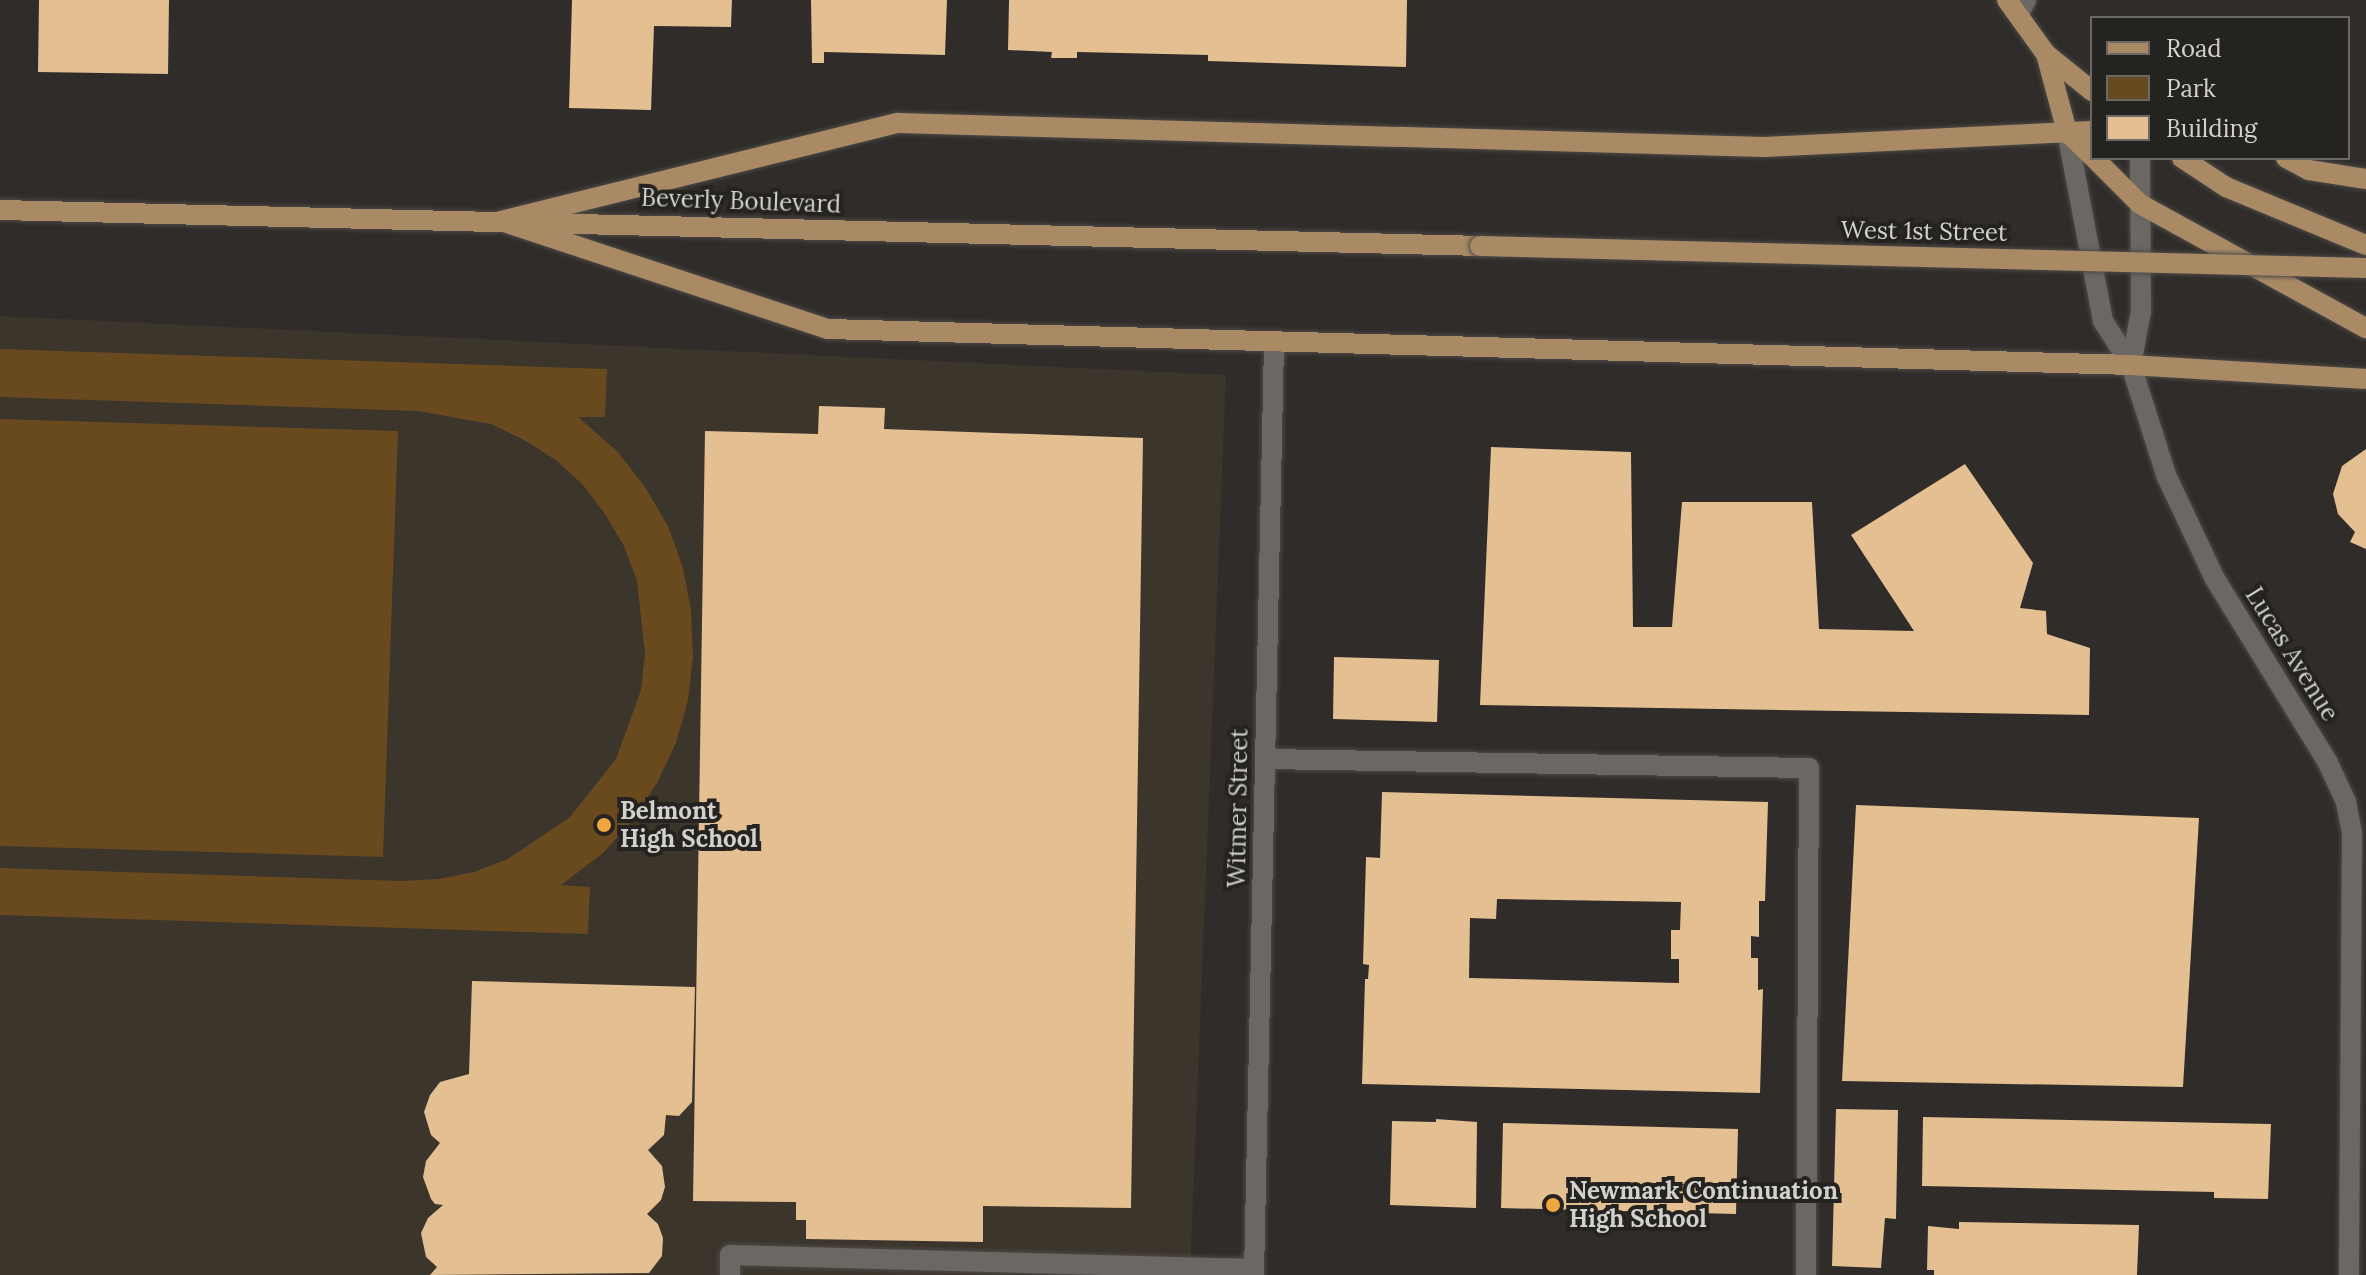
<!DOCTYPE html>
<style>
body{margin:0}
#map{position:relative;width:2366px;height:1275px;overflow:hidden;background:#2f2c29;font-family:Lora,serif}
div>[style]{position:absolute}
.built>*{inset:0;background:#3c352c}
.green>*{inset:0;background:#69491e}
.building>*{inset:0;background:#e4bf92}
.roads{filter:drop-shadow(0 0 2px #4c4a47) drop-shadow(0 0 2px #4c4a47)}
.lane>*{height:20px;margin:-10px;padding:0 10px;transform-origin:10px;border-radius:10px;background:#6b6763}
.street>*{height:20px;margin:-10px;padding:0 10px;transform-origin:10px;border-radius:10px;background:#6b6763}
.secondary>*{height:20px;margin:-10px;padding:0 10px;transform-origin:10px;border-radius:10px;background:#6b6763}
.primary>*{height:20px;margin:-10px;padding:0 10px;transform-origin:10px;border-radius:10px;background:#a98a65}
.bridges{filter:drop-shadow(0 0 2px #4c4a47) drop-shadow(0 0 2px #4c4a47)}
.primary-bridge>*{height:20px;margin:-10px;padding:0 10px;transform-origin:10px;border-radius:10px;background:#a98a65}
.dots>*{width:22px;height:22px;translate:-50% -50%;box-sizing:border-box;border:4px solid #25231f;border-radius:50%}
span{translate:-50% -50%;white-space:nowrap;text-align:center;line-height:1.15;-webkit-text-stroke:8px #25231f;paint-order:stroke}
.street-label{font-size:24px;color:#d3d1cf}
.poi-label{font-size:24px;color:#d3d1cf;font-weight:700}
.left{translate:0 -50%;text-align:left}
.legend{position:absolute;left:2090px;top:16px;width:260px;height:144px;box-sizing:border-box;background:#25231f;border:2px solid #6b6965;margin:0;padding:10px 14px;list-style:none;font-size:24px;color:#d3d1cf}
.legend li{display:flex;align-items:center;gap:16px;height:40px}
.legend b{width:40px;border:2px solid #6b6965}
</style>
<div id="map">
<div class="built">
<div style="clip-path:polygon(0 316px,1226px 375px,1190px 1275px,0 1275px)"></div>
</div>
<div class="green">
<div style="clip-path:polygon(0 349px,607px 369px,605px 417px,578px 417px,618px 452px,645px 487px,668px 526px,683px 568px,691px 611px,693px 656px,688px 700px,676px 743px,657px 783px,633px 820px,603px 853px,561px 885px,590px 887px,588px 934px,0 915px,0 868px,401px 881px,438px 879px,474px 872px,508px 859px,570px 817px,616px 759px,641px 690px,645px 653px,637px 581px,624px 546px,605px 514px,583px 485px,556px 460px,524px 440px,491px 424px,418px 411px,0 397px)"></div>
<div style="clip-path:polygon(0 419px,398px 431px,383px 857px,0 846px)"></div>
</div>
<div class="building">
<div style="clip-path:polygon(39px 0,169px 0,168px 74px,38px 72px)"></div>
<div style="clip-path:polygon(572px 0,732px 0,731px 27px,654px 26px,651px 110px,569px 108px)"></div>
<div style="clip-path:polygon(811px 0,947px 0,945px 55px,824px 52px,824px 63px,812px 63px)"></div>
<div style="clip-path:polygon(1009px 0,1407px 0,1406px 67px,1208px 61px,1208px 55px,1077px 52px,1077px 58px,1051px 58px,1052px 52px,1008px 50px)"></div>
<div style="clip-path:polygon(819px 406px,885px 408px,884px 429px,1143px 438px,1131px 1208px,983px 1206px,983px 1242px,806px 1239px,806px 1220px,796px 1220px,796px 1202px,693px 1201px,705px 431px,818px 434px)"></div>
<div style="clip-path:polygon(1491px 447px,1631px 452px,1633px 627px,1672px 627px,1682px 502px,1812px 502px,1819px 629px,1914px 631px,1851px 535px,1965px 464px,2033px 563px,2020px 608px,2046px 611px,2047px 634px,2090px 648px,2089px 715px,1480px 705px)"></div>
<div style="clip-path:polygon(2366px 449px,2366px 549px,2350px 542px,2355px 532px,2338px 514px,2333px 494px,2342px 466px)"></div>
<div style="clip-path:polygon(1334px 657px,1439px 660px,1437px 722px,1333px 719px)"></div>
<div style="clip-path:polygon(evenodd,1382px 792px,1768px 802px,1765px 901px,1759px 901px,1759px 937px,1751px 936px,1751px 958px,1758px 958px,1758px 990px,1763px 989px,1760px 1093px,1362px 1084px,1365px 979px,1368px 979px,1369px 965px,1363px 964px,1366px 857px,1380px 858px,1382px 792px,1497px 899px,1681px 902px,1680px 930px,1671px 930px,1671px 959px,1679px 959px,1679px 983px,1469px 978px,1470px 918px,1496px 919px,1497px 899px)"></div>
<div style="clip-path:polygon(1856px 805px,2199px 818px,2183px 1087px,1842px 1081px)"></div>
<div style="clip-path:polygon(472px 981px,695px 987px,692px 1102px,679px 1116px,666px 1115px,664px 1135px,648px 1150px,662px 1166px,665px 1187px,661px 1200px,647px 1214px,658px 1224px,663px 1238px,662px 1256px,649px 1273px,430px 1275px,437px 1267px,426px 1257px,421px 1233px,428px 1218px,443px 1205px,435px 1204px,431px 1199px,423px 1177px,426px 1161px,440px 1143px,431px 1135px,424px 1112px,430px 1095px,440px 1082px,469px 1074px)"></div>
<div style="clip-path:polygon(1836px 1109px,1898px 1110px,1896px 1219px,1885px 1218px,1881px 1268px,1832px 1266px)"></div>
<div style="clip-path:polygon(1923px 1117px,2271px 1124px,2268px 1199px,2214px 1198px,2214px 1192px,1922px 1186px)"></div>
<div style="clip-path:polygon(1436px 1119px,1477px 1122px,1476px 1208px,1390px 1205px,1392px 1121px,1436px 1122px)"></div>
<div style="clip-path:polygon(1503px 1123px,1738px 1129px,1736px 1214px,1501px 1208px)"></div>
<div style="clip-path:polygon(1959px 1222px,2139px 1225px,2137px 1275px,1934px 1275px,1934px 1270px,1927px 1270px,1928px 1226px,1959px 1229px)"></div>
</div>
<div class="roads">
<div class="lane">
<div style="left:2018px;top:15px;width:17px;rotate:-62deg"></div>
<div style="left:1265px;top:759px;width:544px;rotate:0.95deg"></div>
<div style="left:1809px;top:768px;width:507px;rotate:90.34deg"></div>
<div style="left:730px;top:1275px;width:20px;rotate:-90deg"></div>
<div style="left:730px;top:1255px;width:524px;rotate:1.53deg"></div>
</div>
<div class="street">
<div style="left:2067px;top:132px;width:192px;rotate:79.2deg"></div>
<div style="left:2103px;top:321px;width:52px;rotate:57.5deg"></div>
<div style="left:2131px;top:365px;width:55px;rotate:-79.5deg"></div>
<div style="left:2141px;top:311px;width:153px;rotate:-90.4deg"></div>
<div style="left:1254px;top:1275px;width:932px;rotate:-88.77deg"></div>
</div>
<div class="secondary">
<div style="left:2131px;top:365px;width:115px;rotate:72.3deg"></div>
<div style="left:2166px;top:475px;width:115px;rotate:64.8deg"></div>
<div style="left:2215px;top:579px;width:216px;rotate:58.4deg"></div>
<div style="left:2328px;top:763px;width:43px;rotate:65.2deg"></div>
<div style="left:2346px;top:802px;width:32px;rotate:79deg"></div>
<div style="left:2352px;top:833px;width:442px;rotate:90.4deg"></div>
</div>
<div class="primary">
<div style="left:2007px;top:0;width:67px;rotate:54.2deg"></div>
<div style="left:2046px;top:54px;width:59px;rotate:38.8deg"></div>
<div style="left:2046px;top:54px;width:81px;rotate:74.9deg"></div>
<div style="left:2067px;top:132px;width:35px;rotate:44deg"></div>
<div style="left:2094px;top:158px;width:65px;rotate:45deg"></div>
<div style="left:2140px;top:204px;width:258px;rotate:28.8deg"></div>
<div style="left:2182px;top:158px;width:53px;rotate:33.4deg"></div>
<div style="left:2226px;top:187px;width:152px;rotate:22.5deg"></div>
<div style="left:2286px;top:158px;width:26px;rotate:28deg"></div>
<div style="left:2309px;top:170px;width:58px;rotate:9deg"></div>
<div style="left:0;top:210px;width:1480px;rotate:1.39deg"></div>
<div style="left:501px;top:221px;width:344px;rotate:18.3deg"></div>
<div style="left:828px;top:329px;width:1303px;rotate:1.58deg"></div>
<div style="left:2131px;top:365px;width:235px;rotate:3.4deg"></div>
<div style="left:501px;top:221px;width:409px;rotate:-13.9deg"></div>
<div style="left:898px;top:123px;width:866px;rotate:1.59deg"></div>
<div style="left:1764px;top:147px;width:328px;rotate:-2.8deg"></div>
</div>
</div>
<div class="bridges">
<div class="primary-bridge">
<div style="left:1480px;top:246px;width:886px;rotate:1.42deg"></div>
</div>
</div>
<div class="dots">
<div style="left:604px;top:825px;background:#f0a63f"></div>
<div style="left:1553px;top:1205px;background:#f0a63f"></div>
</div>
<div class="street-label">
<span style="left:741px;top:201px;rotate:2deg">Beverly Boulevard</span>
<span style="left:1924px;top:231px;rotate:1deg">West 1st Street</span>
<span style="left:2292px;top:654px;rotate:58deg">Lucas Avenue</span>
<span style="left:1238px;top:808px;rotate:-89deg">Witmer Street</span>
</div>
<div class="poi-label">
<span class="left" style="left:620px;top:825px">Belmont<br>High School</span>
<span class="left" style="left:1569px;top:1205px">Newmark Continuation<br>High School</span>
</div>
<ul class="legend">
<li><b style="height:10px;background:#a98a65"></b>Road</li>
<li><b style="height:22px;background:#69491e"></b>Park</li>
<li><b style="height:22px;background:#e4bf92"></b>Building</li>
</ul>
</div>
